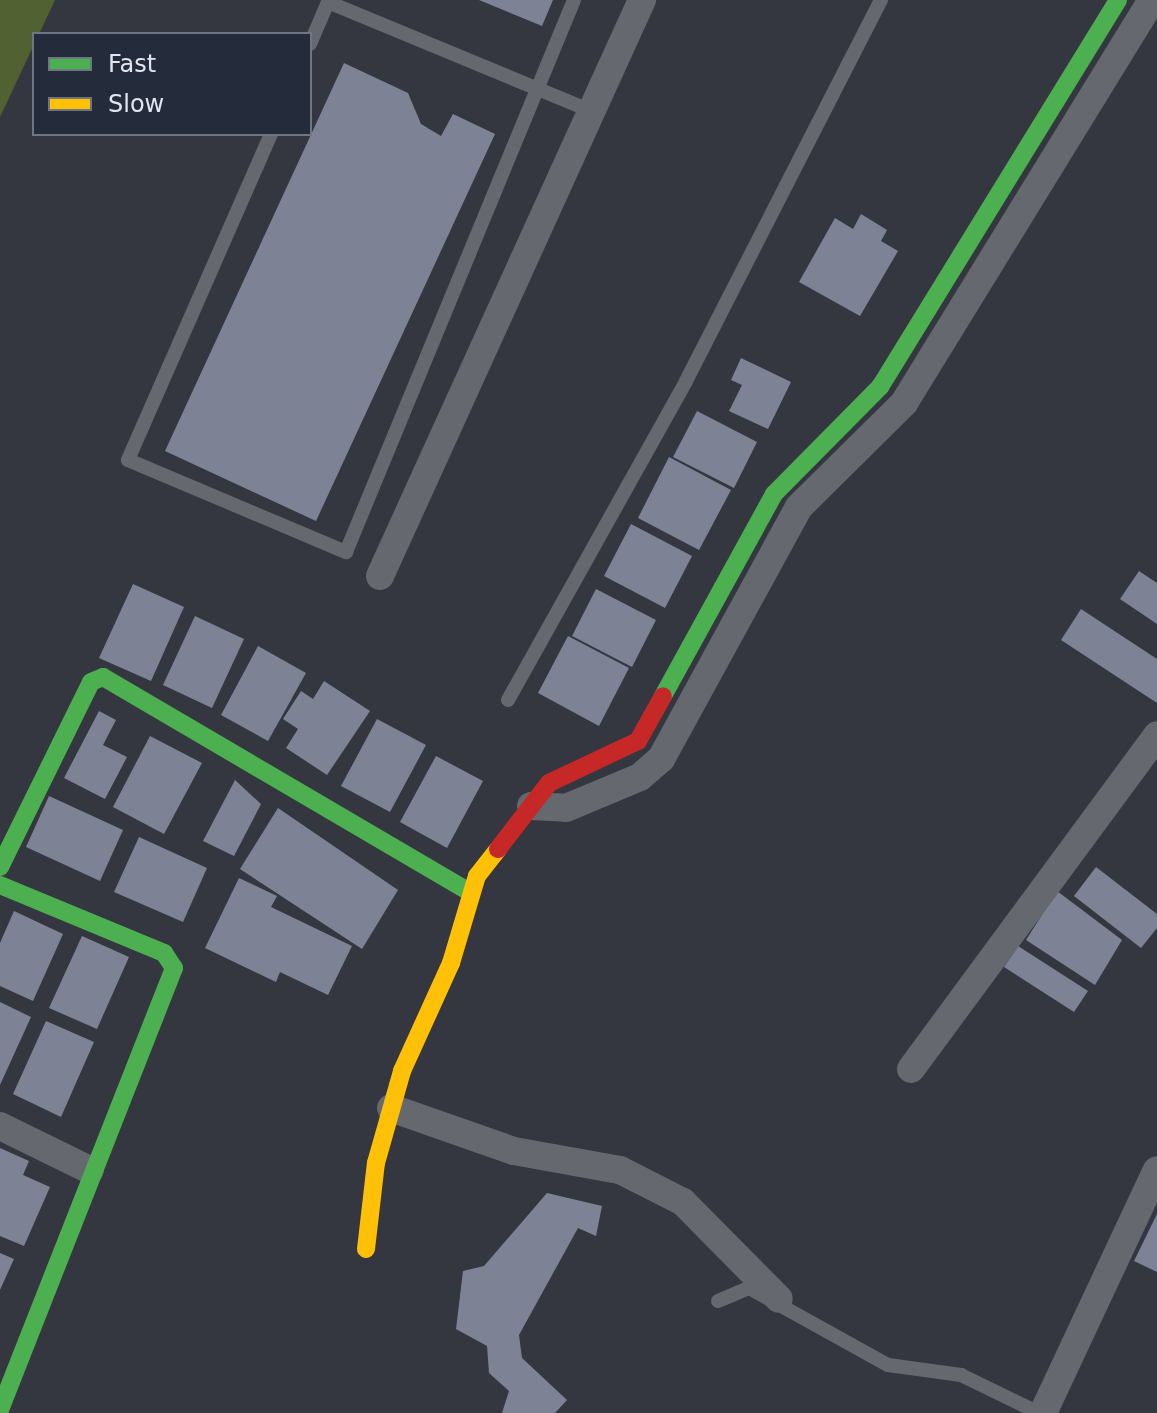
<!DOCTYPE html>
<style>
body{margin:0}
#map{position:relative;width:1157px;height:1413px;overflow:hidden;background:#343740;font-family:"DejaVu Sans",sans-serif}
div>[style]{position:absolute}
.green>*{inset:0;background:#526131}
.building>*{inset:0;background:#7d8395}
.lane>*{height:14px;margin:-7px;padding:0 7px;transform-origin:7px;border-radius:7px;background:#65686f}
.street>*{height:28px;margin:-14px;padding:0 14px;transform-origin:14px;border-radius:14px;background:#65686f}
.fast>*{height:18px;margin:-9px;padding:0 9px;transform-origin:9px;border-radius:9px;background:#4caf50}
.slow>*{height:18px;margin:-9px;padding:0 9px;transform-origin:9px;border-radius:9px;background:#ffc107}
.jam>*{height:18px;margin:-9px;padding:0 9px;transform-origin:9px;border-radius:9px;background:#c62828}
span{translate:-50% -50%;white-space:nowrap;text-align:center;line-height:1.15;-webkit-text-stroke:8px #242b3b;paint-order:stroke}
.legend{position:absolute;left:32px;top:32px;width:280px;height:104px;box-sizing:border-box;background:#242b3b;border:2px solid #707584;margin:0;padding:10px 14px;list-style:none;font-size:24px;color:#e1e5f1}
.legend li{display:flex;align-items:center;gap:16px;height:40px}
.legend b{width:40px;border:2px solid #707584}
</style>
<div id="map">
<div class="green">
<div style="clip-path:polygon(0 0,55px 0,0 117px)"></div>
</div>
<div class="building">
<div style="clip-path:polygon(479px 0,553px 0,542px 26px)"></div>
<div style="clip-path:polygon(344px 63px,408px 93px,421px 124px,441px 136px,453px 114px,495px 134px,316px 521px,165px 451px)"></div>
<div style="clip-path:polygon(861px 214px,887px 230px,881px 241px,898px 251px,860px 316px,799px 282px,835px 218px,853px 229px)"></div>
<div style="clip-path:polygon(741px 358px,791px 382px,768px 429px,729px 411px,742px 385px,731px 380px)"></div>
<div style="clip-path:polygon(697px 411px,757px 442px,734px 488px,673px 457px)"></div>
<div style="clip-path:polygon(669px 457px,731px 490px,699px 550px,638px 518px)"></div>
<div style="clip-path:polygon(631px 524px,692px 556px,665px 608px,604px 576px)"></div>
<div style="clip-path:polygon(1139px 571px,1157px 583px,1157px 624px,1120px 599px)"></div>
<div style="clip-path:polygon(133px 584px,184px 607px,151px 681px,99px 658px)"></div>
<div style="clip-path:polygon(596px 589px,656px 620px,632px 667px,572px 636px)"></div>
<div style="clip-path:polygon(1081px 609px,1157px 659px,1157px 703px,1061px 640px)"></div>
<div style="clip-path:polygon(195px 616px,244px 639px,212px 708px,163px 685px)"></div>
<div style="clip-path:polygon(568px 636px,629px 668px,599px 726px,538px 693px)"></div>
<div style="clip-path:polygon(258px 646px,306px 673px,268px 741px,221px 715px)"></div>
<div style="clip-path:polygon(324px 681px,370px 711px,327px 775px,286px 748px,298px 729px,283px 719px,301px 691px,313px 699px)"></div>
<div style="clip-path:polygon(99px 711px,116px 720px,103px 745px,127px 757px,105px 799px,64px 778px)"></div>
<div style="clip-path:polygon(377px 719px,426px 745px,390px 812px,341px 786px)"></div>
<div style="clip-path:polygon(150px 736px,202px 763px,164px 834px,113px 807px)"></div>
<div style="clip-path:polygon(436px 756px,483px 781px,447px 848px,400px 822px)"></div>
<div style="clip-path:polygon(235px 780px,261px 804px,234px 856px,203px 841px)"></div>
<div style="clip-path:polygon(49px 796px,123px 830px,100px 881px,26px 847px)"></div>
<div style="clip-path:polygon(278px 808px,398px 890px,362px 949px,240px 869px)"></div>
<div style="clip-path:polygon(139px 837px,207px 868px,183px 922px,114px 892px)"></div>
<div style="clip-path:polygon(1096px 867px,1157px 914px,1157px 928px,1141px 948px,1074px 896px)"></div>
<div style="clip-path:polygon(239px 878px,277px 896px,271px 907px,352px 946px,328px 995px,280px 972px,276px 982px,205px 948px)"></div>
<div style="clip-path:polygon(1057px 891px,1122px 940px,1095px 985px,1026px 940px)"></div>
<div style="clip-path:polygon(14px 911px,63px 934px,33px 1001px,0 986px,0 943px)"></div>
<div style="clip-path:polygon(82px 936px,129px 957px,97px 1029px,49px 1008px)"></div>
<div style="clip-path:polygon(1018px 946px,1088px 991px,1074px 1012px,1004px 967px)"></div>
<div style="clip-path:polygon(0 1002px,31px 1017px,0 1085px)"></div>
<div style="clip-path:polygon(46px 1021px,94px 1042px,61px 1117px,13px 1094px)"></div>
<div style="clip-path:polygon(0 1148px,29px 1161px,23px 1175px,50px 1187px,24px 1246px,0 1236px)"></div>
<div style="clip-path:polygon(547px 1193px,602px 1206px,596px 1236px,578px 1228px,519px 1335px,522px 1358px,567px 1400px,555px 1413px,502px 1413px,509px 1391px,489px 1373px,487px 1346px,456px 1329px,463px 1271px,484px 1266px)"></div>
<div style="clip-path:polygon(1157px 1214px,1157px 1272px,1134px 1261px)"></div>
<div style="clip-path:polygon(0 1253px,14px 1259px,0 1290px)"></div>
</div>
<div class="lane">
<div style="left:310px;top:44px;width:46px;rotate:-66.8deg"></div>
<div style="left:328px;top:2px;width:285px;rotate:22.5deg"></div>
<div style="left:271px;top:134px;width:356px;rotate:113.7deg"></div>
<div style="left:128px;top:460px;width:237px;rotate:22.9deg"></div>
<div style="left:346px;top:552px;width:597px;rotate:-67.56deg"></div>
<div style="left:508px;top:700px;width:365px;rotate:-60.8deg"></div>
<div style="left:686px;top:381px;width:428px;rotate:-62.9deg"></div>
<div style="left:718px;top:1301px;width:34px;rotate:-23deg"></div>
<div style="left:749px;top:1288px;width:159px;rotate:29deg"></div>
<div style="left:888px;top:1365px;width:74px;rotate:7.8deg"></div>
<div style="left:961px;top:1375px;width:87px;rotate:26deg"></div>
</div>
<div class="street">
<div style="left:380px;top:576px;width:633px;rotate:-65.54deg"></div>
<div style="left:531px;top:806px;width:35px;rotate:3deg"></div>
<div style="left:566px;top:808px;width:80px;rotate:-22.7deg"></div>
<div style="left:640px;top:777px;width:28px;rotate:-41deg"></div>
<div style="left:661px;top:759px;width:287px;rotate:-61.3deg"></div>
<div style="left:799px;top:507px;width:148px;rotate:-44.7deg"></div>
<div style="left:904px;top:403px;width:473px;rotate:-58.4deg"></div>
<div style="left:911px;top:1069px;width:415px;rotate:-53.6deg"></div>
<div style="left:391px;top:1108px;width:130px;rotate:19.3deg"></div>
<div style="left:514px;top:1151px;width:108px;rotate:10.2deg"></div>
<div style="left:620px;top:1170px;width:71px;rotate:26.9deg"></div>
<div style="left:683px;top:1202px;width:136px;rotate:45.3deg"></div>
<div style="left:0;top:1126px;width:100px;rotate:26.1deg"></div>
<div style="left:1043px;top:1413px;width:268px;rotate:-64.9deg"></div>
</div>
<div class="fast">
<div style="left:663px;top:696px;width:230px;rotate:-61.2deg"></div>
<div style="left:774px;top:494px;width:151px;rotate:-45.3deg"></div>
<div style="left:880px;top:387px;width:454px;rotate:-58.4deg"></div>
<div style="left:0;top:867px;width:206px;rotate:-63.8deg"></div>
<div style="left:91px;top:682px;width:13px;rotate:-23deg"></div>
<div style="left:103px;top:677px;width:424px;rotate:30.4deg"></div>
<div style="left:0;top:885px;width:178px;rotate:22.5deg"></div>
<div style="left:164px;top:953px;width:18px;rotate:56deg"></div>
<div style="left:174px;top:968px;width:475px;rotate:111.5deg"></div>
</div>
<div class="slow">
<div style="left:366px;top:1249px;width:87px;rotate:-83.4deg"></div>
<div style="left:376px;top:1163px;width:96px;rotate:-74.2deg"></div>
<div style="left:402px;top:1071px;width:119px;rotate:-65.6deg"></div>
<div style="left:451px;top:963px;width:91px;rotate:-73.4deg"></div>
<div style="left:477px;top:876px;width:34px;rotate:-52deg"></div>
</div>
<div class="jam">
<div style="left:498px;top:849px;width:83px;rotate:-52.3deg"></div>
<div style="left:549px;top:783px;width:98px;rotate:-25.3deg"></div>
<div style="left:638px;top:741px;width:51px;rotate:-60.9deg"></div>
</div>
<ul class="legend">
<li><b style="height:10px;background:#4caf50"></b>Fast</li>
<li><b style="height:10px;background:#ffc107"></b>Slow</li>
</ul>
</div>
